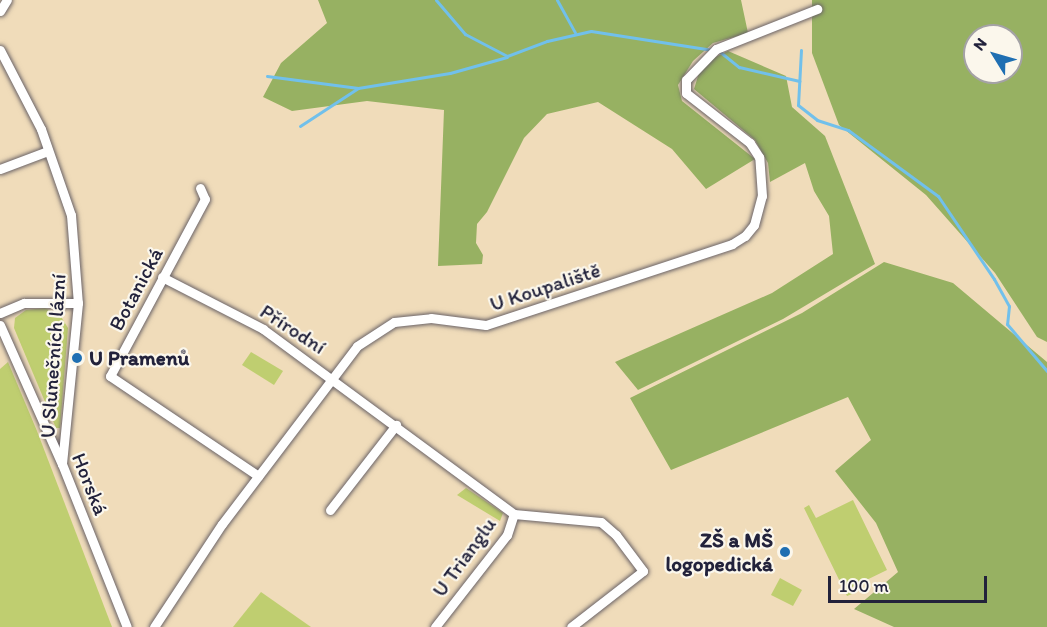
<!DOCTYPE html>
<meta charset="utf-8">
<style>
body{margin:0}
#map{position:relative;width:1047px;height:627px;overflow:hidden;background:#f0dcba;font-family:Itim,sans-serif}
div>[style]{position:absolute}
.green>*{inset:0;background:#bfce70}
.forest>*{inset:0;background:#97b162}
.stream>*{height:3px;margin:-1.5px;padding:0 1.5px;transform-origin:1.5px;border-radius:1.5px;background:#71c0eb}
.roads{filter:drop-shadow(0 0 2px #6a6367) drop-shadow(0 0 2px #6a6367)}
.minor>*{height:9px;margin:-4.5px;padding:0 4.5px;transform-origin:4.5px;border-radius:4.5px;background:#fff}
.dots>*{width:16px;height:16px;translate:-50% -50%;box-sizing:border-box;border:3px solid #fbf7ec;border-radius:50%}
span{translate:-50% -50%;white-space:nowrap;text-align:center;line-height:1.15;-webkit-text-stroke:4.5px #fbf7ec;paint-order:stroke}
.street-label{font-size:21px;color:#22223b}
.poi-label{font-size:21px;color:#22223b;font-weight:700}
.left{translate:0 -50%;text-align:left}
.right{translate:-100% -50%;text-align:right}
.north{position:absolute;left:963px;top:24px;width:60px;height:60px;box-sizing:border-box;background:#fbf7ec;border:2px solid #a4a2a5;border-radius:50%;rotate:307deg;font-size:16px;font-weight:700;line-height:24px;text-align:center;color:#22223b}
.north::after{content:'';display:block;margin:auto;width:21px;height:27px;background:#1f6fb2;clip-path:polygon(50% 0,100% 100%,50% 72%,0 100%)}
.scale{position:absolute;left:828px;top:576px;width:159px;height:27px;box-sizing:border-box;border:3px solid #22223b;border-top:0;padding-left:8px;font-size:18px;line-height:21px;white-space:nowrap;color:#22223b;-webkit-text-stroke:4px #fbf7ec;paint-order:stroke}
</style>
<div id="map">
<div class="green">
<div style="clip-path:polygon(45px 308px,60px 315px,68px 328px,60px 428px,56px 428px,14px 328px,15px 318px,26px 310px)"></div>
<div style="clip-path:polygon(251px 352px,283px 371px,274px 385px,242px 365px)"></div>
<div style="clip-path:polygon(8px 362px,37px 431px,112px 627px,0 627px,0 369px)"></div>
<div style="clip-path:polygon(466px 488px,503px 513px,500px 521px,457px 495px)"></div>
<div style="clip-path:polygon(853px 500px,887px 570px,850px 588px,852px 594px,847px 596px,804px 508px,809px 505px,816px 518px)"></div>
<div style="clip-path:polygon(780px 578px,802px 590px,793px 606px,771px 595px)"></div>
<div style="clip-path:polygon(261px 592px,311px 627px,233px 627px)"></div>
</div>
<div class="forest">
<div style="clip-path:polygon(318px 0,741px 0,748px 33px,713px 43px,693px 61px,678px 85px,682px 101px,755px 159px,706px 189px,672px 149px,598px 102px,547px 114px,524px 138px,487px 212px,477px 224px,476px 243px,483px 255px,482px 264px,438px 266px,444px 110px,367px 101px,292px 111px,263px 97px,281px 63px,327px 23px)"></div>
<div style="clip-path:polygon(evenodd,812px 0,1047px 0,1047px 342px,1037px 337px,995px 273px,926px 195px,839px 125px,812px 53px,812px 0,975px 36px,1011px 36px,1011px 72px,975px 72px,975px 36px)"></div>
<div style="clip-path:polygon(728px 51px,786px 76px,792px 107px,825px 136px,875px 264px,783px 319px,638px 390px,615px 362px,772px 293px,833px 254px,829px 216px,814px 191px,805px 163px,770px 182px,768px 163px,755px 140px,694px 89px,699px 73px,709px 60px)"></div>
<div style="clip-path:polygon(884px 262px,953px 283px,1047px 362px,1047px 627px,894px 627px,854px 609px,898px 572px,876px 523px,835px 471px,871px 440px,848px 397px,671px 470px,630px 398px,802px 313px)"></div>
</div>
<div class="stream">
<div style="left:436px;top:0;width:45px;rotate:49.5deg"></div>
<div style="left:465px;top:34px;width:47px;rotate:27.6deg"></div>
<div style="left:507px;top:56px;width:43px;rotate:-20.6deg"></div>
<div style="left:547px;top:41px;width:45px;rotate:-12.8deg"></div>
<div style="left:591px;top:31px;width:123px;rotate:8.9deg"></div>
<div style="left:557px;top:0;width:37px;rotate:61deg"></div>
<div style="left:801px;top:50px;width:55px;rotate:93.1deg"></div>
<div style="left:798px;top:105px;width:24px;rotate:38deg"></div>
<div style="left:817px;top:120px;width:33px;rotate:18deg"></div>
<div style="left:848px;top:130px;width:112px;rotate:36.3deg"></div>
<div style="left:938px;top:196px;width:100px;rotate:56deg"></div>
<div style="left:994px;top:279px;width:31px;rotate:61deg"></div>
<div style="left:1009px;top:306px;width:18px;rotate:96deg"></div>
<div style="left:1007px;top:324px;width:62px;rotate:49.6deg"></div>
<div style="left:719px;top:51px;width:26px;rotate:39deg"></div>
<div style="left:739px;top:67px;width:62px;rotate:13.1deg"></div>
<div style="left:267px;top:76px;width:92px;rotate:7.5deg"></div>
<div style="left:358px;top:88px;width:93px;rotate:-9.3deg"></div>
<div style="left:450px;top:73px;width:59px;rotate:-15.7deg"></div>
<div style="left:300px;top:126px;width:69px;rotate:-33.2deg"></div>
</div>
<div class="roads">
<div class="minor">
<div style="left:0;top:11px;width:13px;rotate:-58deg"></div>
<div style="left:0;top:50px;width:89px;rotate:62.6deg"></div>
<div style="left:41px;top:129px;width:91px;rotate:70.8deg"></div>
<div style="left:71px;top:215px;width:88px;rotate:85.5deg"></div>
<div style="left:78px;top:303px;width:162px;rotate:95.7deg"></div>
<div style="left:0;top:169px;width:51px;rotate:-20.6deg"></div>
<div style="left:200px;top:188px;width:12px;rotate:66deg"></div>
<div style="left:205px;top:199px;width:201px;rotate:118.2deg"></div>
<div style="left:110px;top:376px;width:179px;rotate:34deg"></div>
<div style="left:162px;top:277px;width:114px;rotate:27.2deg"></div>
<div style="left:263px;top:329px;width:312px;rotate:36.4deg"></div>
<div style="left:0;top:313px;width:26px;rotate:-23deg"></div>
<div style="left:24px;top:303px;width:54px"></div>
<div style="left:0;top:325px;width:152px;rotate:66deg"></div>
<div style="left:62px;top:464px;width:175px;rotate:68.3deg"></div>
<div style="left:330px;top:510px;width:108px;rotate:-52.2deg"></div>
<div style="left:514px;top:514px;width:87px;rotate:5.3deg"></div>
<div style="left:601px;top:522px;width:20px;rotate:41deg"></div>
<div style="left:616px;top:535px;width:45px;rotate:53.1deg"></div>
<div style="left:643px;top:571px;width:91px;rotate:142.1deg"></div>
<div style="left:154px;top:627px;width:123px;rotate:-56.6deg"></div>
<div style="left:222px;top:524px;width:223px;rotate:-52.8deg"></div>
<div style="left:357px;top:346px;width:44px;rotate:-33deg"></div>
<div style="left:394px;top:322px;width:37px;rotate:-6deg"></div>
<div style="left:431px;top:318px;width:55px;rotate:7.3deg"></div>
<div style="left:486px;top:325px;width:259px;rotate:-18.2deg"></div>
<div style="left:732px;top:244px;width:15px;rotate:-32deg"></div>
<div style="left:745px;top:236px;width:14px;rotate:-51deg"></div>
<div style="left:754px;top:225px;width:30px;rotate:-75deg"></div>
<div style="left:762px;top:196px;width:39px;rotate:-94deg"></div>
<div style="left:759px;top:157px;width:17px;rotate:-123deg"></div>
<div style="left:750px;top:143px;width:81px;rotate:-142deg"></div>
<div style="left:686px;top:93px;width:13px;rotate:-90deg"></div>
<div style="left:686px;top:80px;width:43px;rotate:-45.9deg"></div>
<div style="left:716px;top:49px;width:109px;rotate:-21.6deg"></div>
<div style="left:435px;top:627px;width:117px;rotate:-52deg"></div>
<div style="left:507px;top:535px;width:22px;rotate:-72deg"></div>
</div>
</div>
<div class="dots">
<div style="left:77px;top:358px;background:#1f6fb2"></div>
<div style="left:785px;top:552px;background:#1f6fb2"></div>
</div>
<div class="street-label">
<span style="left:545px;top:287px;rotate:-18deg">U Koupaliště</span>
<span style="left:136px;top:289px;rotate:-62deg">Botanická</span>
<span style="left:293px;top:329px;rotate:33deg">Přírodní</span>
<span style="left:53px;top:356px;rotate:-86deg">U Slunečních lázní</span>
<span style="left:90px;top:484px;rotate:68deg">Horská</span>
<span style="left:464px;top:557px;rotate:-54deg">U Trianglu</span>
</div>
<div class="poi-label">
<span class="left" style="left:89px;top:358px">U Pramenů</span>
<span class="right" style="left:773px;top:552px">ZŠ a MŠ<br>logopedická</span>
</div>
<div class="north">N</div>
<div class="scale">100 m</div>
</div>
